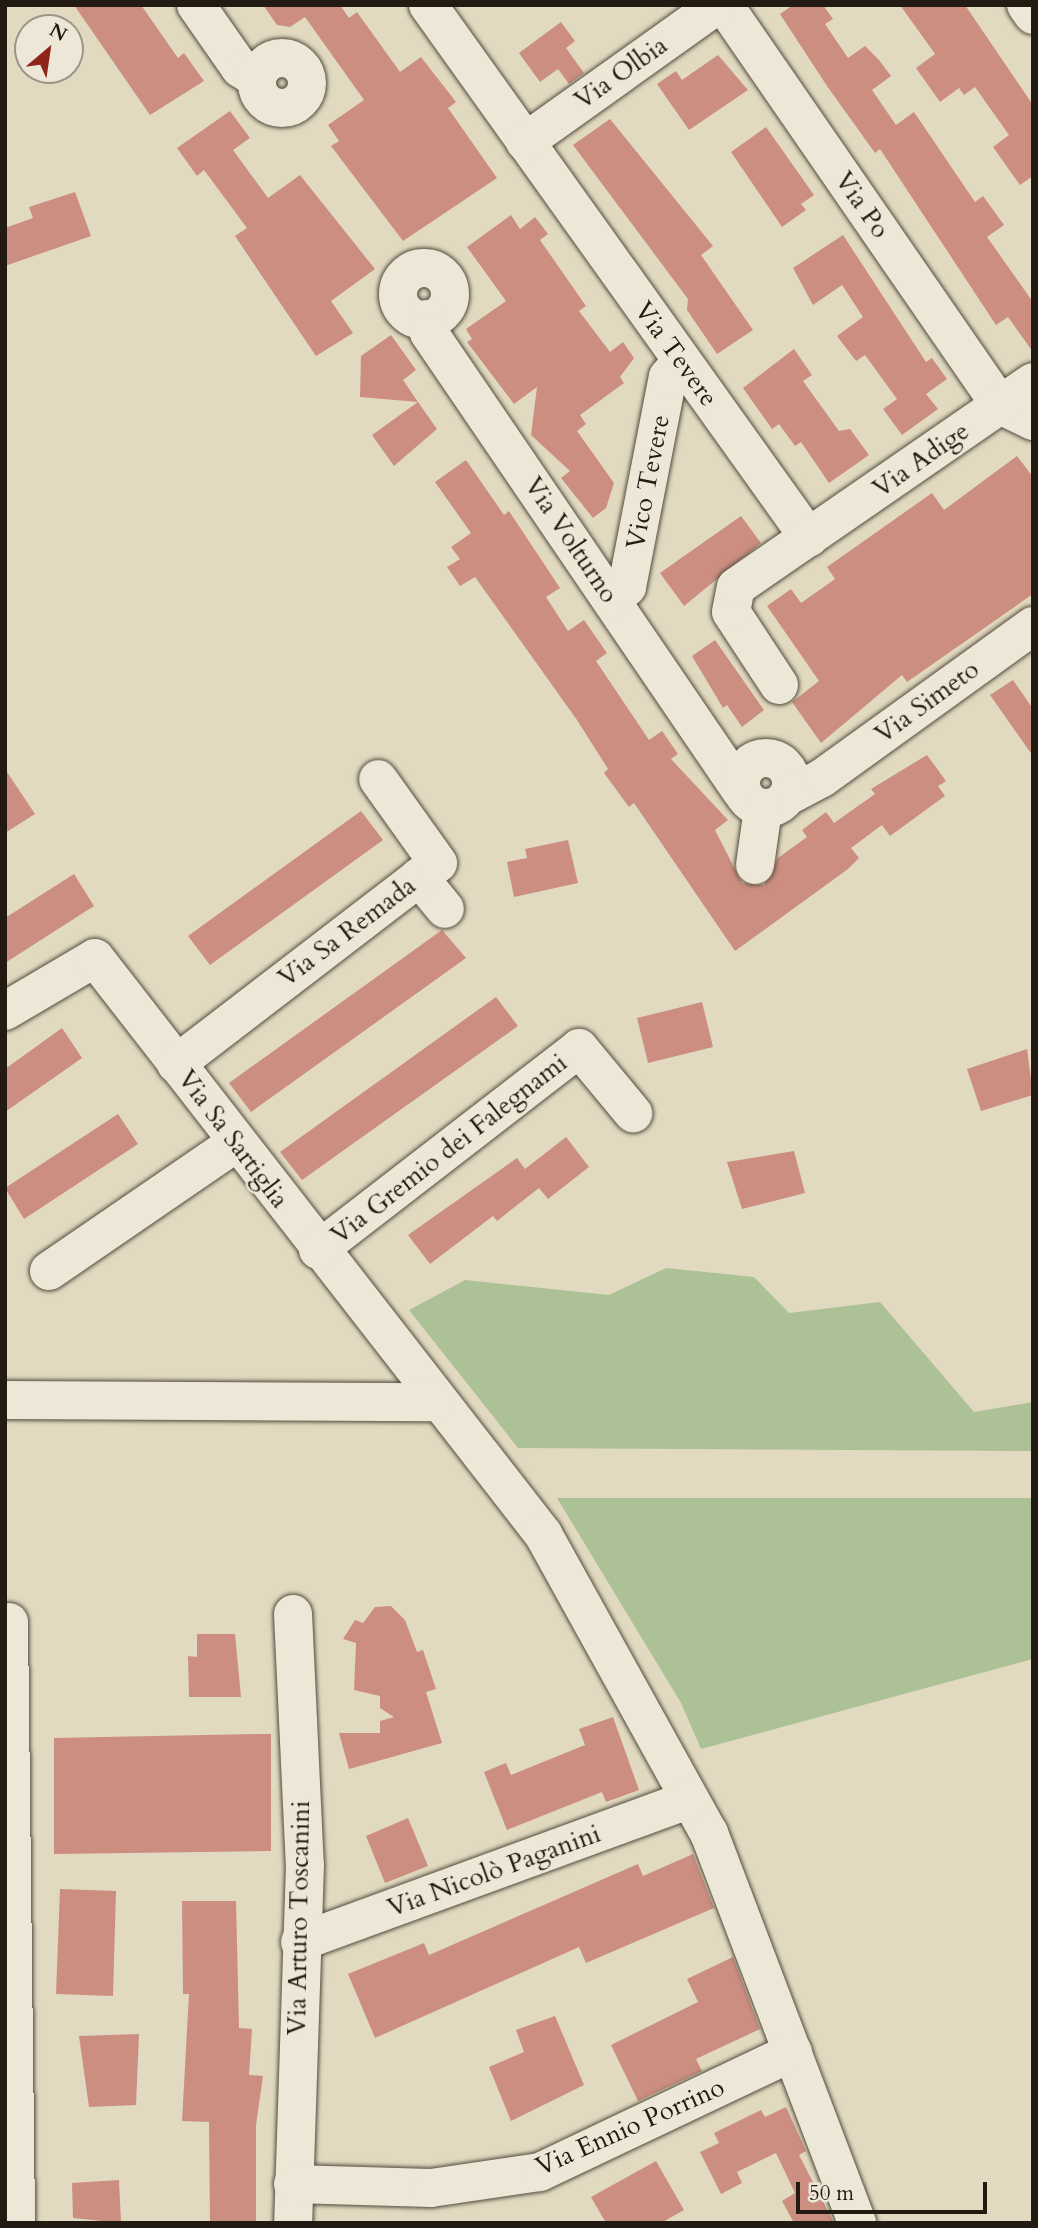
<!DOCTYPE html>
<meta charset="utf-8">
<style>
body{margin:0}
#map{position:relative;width:1038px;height:2228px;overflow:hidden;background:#e2dac0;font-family:Cardo,serif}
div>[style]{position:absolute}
.green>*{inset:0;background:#adc197}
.building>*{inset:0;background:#cb8e80}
.roads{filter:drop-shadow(0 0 2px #534b3e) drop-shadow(0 0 2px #534b3e)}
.minor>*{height:38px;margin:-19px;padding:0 19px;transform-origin:19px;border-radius:19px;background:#ece7d6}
.minor>.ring{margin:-19px;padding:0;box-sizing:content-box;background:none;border:38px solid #ece7d6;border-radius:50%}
span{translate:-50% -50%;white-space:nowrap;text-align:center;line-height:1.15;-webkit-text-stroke:5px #ece7d6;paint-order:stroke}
.street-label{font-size:26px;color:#231b12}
.frame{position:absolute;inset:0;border:7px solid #231b12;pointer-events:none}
.north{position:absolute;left:14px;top:14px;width:70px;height:70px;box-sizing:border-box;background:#ece7d6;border:2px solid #9c9588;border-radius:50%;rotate:29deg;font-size:19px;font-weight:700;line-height:28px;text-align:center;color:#231b12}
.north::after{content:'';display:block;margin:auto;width:24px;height:32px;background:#8f2418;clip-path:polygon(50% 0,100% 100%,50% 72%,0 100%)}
.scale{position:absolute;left:796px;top:2182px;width:191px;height:32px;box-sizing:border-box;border:4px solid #231b12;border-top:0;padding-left:9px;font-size:21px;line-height:24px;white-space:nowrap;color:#231b12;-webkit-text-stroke:5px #ece7d6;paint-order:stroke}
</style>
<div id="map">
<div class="green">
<div style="clip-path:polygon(666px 1268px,754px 1277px,789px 1313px,880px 1302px,974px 1412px,1033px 1402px,1033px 1451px,518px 1448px,409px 1310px,465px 1280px,609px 1295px)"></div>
<div style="clip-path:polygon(557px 1498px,1033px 1498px,1033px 1659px,701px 1749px,681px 1703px)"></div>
</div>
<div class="building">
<div style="clip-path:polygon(74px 5px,141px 5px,178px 58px,184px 53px,204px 81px,150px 115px)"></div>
<div style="clip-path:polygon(263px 5px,340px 5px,349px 18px,357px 12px,400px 72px,421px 57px,456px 102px,448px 108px,497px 178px,403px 241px,331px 146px,339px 141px,328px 125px,364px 100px,305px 17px,290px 27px,277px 25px)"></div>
<div style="clip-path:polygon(793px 5px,823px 5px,833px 19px,825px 24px,848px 58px,865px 46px,879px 60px,891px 76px,872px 90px,896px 125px,914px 112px,975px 202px,983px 196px,1004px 225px,987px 237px,1033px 302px,1033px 352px,1008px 317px,996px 325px,880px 149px,875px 153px,827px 86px,780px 14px)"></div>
<div style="clip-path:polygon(900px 5px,965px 5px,1033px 105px,1033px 176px,1020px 185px,993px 147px,1009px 135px,975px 87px,964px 95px,959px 88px,940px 102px,916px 68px,935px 54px)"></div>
<div style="clip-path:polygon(561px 22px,575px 41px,566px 48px,584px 73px,569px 84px,558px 69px,540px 82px,519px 53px)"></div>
<div style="clip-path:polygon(718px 55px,748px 90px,689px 130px,657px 84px,676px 71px,682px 80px)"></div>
<div style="clip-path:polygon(230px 111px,250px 138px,233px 150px,268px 198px,300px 175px,375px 269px,331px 301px,353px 333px,316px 356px,235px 236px,247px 228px,204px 170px,197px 176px,177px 148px)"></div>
<div style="clip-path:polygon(610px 119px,713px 246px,701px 255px,753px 330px,717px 354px,687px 310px,688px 299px,573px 145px)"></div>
<div style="clip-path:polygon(766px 127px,814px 195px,801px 204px,806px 210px,782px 227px,731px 152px)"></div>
<div style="clip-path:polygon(75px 192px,91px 236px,5px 266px,5px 228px,33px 218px,29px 207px)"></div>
<div style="clip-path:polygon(511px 215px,520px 229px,535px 217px,548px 234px,540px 240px,586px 306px,579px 311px,610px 352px,623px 342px,634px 358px,620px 377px,624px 383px,580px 415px,586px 424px,577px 431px,614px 483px,606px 508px,593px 518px,561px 478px,570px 471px,531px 435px,537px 387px,514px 404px,467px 342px,472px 339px,466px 329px,506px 301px,467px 247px)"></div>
<div style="clip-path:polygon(843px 235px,926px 362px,932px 358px,947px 379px,926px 394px,938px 409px,902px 435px,883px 409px,897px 399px,865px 355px,856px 361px,837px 336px,863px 317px,842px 285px,813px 305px,793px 268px)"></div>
<div style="clip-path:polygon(391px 335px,416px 370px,403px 380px,418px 402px,360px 397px,361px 356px)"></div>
<div style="clip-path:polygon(794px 349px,812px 375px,803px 381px,839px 431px,850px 429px,869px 455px,829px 483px,801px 442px,795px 446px,779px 424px,772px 429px,743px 388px)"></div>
<div style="clip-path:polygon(418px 402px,437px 429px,394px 466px,372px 435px)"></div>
<div style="clip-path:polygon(1017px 456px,1033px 477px,1033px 594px,907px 682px,902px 675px,821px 743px,792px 702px,819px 681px,767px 606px,791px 589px,801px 603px,835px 579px,827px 567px,932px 493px,944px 510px)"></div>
<div style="clip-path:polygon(466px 460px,504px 515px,509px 511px,560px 588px,546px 597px,568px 631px,584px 620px,607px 653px,596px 661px,649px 740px,662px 731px,678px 754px,671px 759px,728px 820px,715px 830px,742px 883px,764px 885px,778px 858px,807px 837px,802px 830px,826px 812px,834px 823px,875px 794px,871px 789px,927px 755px,946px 781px,938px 786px,945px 796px,890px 836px,882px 825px,851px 848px,859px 858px,848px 869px,735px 951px,634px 803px,629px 807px,604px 773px,608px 769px,577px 720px,475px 577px,460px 586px,447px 567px,460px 559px,451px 547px,471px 533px,435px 482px)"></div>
<div style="clip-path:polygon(741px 516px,761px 543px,684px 606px,660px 573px)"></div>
<div style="clip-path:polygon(715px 640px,764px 710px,742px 727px,727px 705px,723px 708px,692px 656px)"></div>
<div style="clip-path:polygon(1013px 680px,1033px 709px,1033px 756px,990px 695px)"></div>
<div style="clip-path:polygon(5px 769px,35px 814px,5px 833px)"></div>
<div style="clip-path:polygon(361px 811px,383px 840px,210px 965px,188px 936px)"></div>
<div style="clip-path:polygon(568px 840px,578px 883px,514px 897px,507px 862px,527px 858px,525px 849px)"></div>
<div style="clip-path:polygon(74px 874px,94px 906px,5px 963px,5px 918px)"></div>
<div style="clip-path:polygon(442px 930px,466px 958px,251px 1112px,229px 1083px)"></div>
<div style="clip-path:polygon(496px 997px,518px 1026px,302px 1180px,280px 1152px)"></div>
<div style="clip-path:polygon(702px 1002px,713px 1047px,648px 1063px,637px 1018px)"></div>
<div style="clip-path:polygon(62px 1028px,82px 1058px,5px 1112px,5px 1069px)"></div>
<div style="clip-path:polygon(1027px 1049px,1033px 1095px,981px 1111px,967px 1069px)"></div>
<div style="clip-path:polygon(118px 1114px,138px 1144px,24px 1219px,5px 1188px)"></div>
<div style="clip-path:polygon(566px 1137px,589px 1167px,548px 1199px,539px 1188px,497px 1221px,493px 1216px,430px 1264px,408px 1235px,517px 1158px,525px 1169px)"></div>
<div style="clip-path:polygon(794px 1151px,805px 1193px,742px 1209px,727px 1162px)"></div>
<div style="clip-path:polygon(391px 1606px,405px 1620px,417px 1652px,423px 1650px,436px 1689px,426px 1692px,442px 1743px,349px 1769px,339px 1733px,380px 1733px,380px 1721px,394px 1717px,380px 1708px,380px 1696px,354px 1690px,356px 1643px,343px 1639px,355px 1620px,363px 1623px,375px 1607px)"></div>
<div style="clip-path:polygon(197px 1634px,235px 1634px,241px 1697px,189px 1697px,188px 1656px,197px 1657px)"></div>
<div style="clip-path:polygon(613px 1717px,639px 1790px,606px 1802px,602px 1792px,507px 1830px,484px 1772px,506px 1763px,511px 1775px,585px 1745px,579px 1729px)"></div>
<div style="clip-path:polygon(261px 1734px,271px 1734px,271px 1851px,54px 1854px,54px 1738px)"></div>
<div style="clip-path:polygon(408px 1818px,428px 1866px,385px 1883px,366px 1836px)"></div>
<div style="clip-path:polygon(693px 1854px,714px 1908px,586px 1963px,579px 1947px,375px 2038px,348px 1974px,424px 1943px,429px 1955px,638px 1864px,643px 1876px)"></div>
<div style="clip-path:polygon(60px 1889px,116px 1891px,113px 1996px,56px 1994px)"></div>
<div style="clip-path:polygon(182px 1901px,236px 1901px,239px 2028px,252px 2029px,249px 2075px,263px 2076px,256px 2125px,256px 2222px,210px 2222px,209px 2122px,182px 2121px,189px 1994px,183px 1994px)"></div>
<div style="clip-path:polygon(733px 1957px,760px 2029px,696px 2059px,702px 2071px,638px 2101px,611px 2045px,698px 2002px,687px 1979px)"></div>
<div style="clip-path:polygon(555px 2016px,584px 2085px,511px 2121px,489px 2067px,524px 2052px,516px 2030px)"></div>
<div style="clip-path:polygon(139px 2034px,136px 2105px,89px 2107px,79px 2036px)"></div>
<div style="clip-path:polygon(786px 2107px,806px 2151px,799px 2155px,834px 2223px,794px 2223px,782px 2201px,795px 2193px,776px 2153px,737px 2172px,742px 2183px,721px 2194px,700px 2152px,719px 2143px,714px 2133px,761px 2110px,765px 2117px)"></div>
<div style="clip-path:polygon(656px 2161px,684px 2210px,661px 2223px,606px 2223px,591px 2197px)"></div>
<div style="clip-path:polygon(119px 2180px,121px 2223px,73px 2218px,72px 2183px)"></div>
</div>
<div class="roads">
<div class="minor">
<div style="left:196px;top:5px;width:77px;rotate:55.1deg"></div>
<div style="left:240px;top:68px;width:20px;rotate:33deg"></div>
<div style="left:428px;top:5px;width:655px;rotate:54.44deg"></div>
<div style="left:724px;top:5px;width:486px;rotate:55.4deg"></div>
<div style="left:1000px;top:405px;width:37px;rotate:26deg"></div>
<div style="left:1026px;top:5px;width:12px;rotate:55deg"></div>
<div class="ring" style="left:257px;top:58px;width:12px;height:12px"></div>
<div style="left:525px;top:142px;width:236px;rotate:-35.5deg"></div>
<div class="ring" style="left:398px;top:268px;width:14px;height:14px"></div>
<div style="left:427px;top:319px;width:14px;rotate:82deg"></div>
<div style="left:429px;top:333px;width:554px;rotate:55.74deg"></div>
<div style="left:612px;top:600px;width:20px;rotate:-41deg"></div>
<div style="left:627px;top:587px;width:214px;rotate:-79deg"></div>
<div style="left:668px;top:377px;width:21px;rotate:-51deg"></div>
<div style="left:779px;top:685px;width:87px;rotate:-123.3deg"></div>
<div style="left:731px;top:612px;width:25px;rotate:-79deg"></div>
<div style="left:736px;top:587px;width:361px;rotate:-34.6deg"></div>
<div class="ring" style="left:741px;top:758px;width:12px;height:12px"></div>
<div style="left:788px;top:796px;width:38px;rotate:-28deg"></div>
<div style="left:822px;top:778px;width:260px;rotate:-35.8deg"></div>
<div style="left:755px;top:865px;width:57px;rotate:-81.9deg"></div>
<div style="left:419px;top:877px;width:41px;rotate:50.9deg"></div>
<div style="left:5px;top:1011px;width:104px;rotate:-30.5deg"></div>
<div style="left:95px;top:958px;width:730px;rotate:52.13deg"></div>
<div style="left:543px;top:1534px;width:342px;rotate:61deg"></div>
<div style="left:709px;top:1833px;width:417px;rotate:69.2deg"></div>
<div style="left:176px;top:1064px;width:330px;rotate:-37.5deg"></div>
<div style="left:438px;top:863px;width:103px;rotate:-125.5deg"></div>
<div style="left:318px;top:1250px;width:330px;rotate:-37.7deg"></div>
<div style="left:579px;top:1048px;width:85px;rotate:50.3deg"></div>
<div style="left:49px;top:1271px;width:227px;rotate:-34.4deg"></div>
<div style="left:5px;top:1400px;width:429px;rotate:0.3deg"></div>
<div style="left:293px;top:1614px;width:251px;rotate:87.3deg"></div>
<div style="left:305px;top:1865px;width:358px;rotate:91.9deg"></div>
<div style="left:9px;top:1622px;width:601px;rotate:89.33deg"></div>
<div style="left:300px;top:1942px;width:414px;rotate:-20.1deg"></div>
<div style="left:293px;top:2184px;width:138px;rotate:1.7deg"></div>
<div style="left:431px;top:2188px;width:110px;rotate:-8.4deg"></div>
<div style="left:540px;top:2172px;width:280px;rotate:-25.4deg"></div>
</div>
</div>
<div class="street-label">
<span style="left:621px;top:73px;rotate:-35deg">Via Olbia</span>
<span style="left:862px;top:205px;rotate:55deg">Via Po</span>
<span style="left:676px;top:354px;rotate:54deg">Via Tevere</span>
<span style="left:921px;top:460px;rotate:-35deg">Via Adige</span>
<span style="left:648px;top:482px;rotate:-79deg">Vico Tevere</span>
<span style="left:571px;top:540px;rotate:56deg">Via Volturno</span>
<span style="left:927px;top:702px;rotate:-36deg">Via Simeto</span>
<span style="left:347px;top:932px;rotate:-37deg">Via Sa Remada</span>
<span style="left:233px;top:1139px;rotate:53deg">Via Sa Sartiglia</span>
<span style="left:449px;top:1149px;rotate:-38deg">Via Gremio dei Falegnami</span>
<span style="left:494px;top:1871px;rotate:-20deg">Via Nicolò Paganini</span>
<span style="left:299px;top:1918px;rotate:-89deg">Via Arturo Toscanini</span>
<span style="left:630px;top:2127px;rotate:-24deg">Via Ennio Porrino</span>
</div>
<div class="frame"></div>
<div class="north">N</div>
<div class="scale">50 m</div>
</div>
